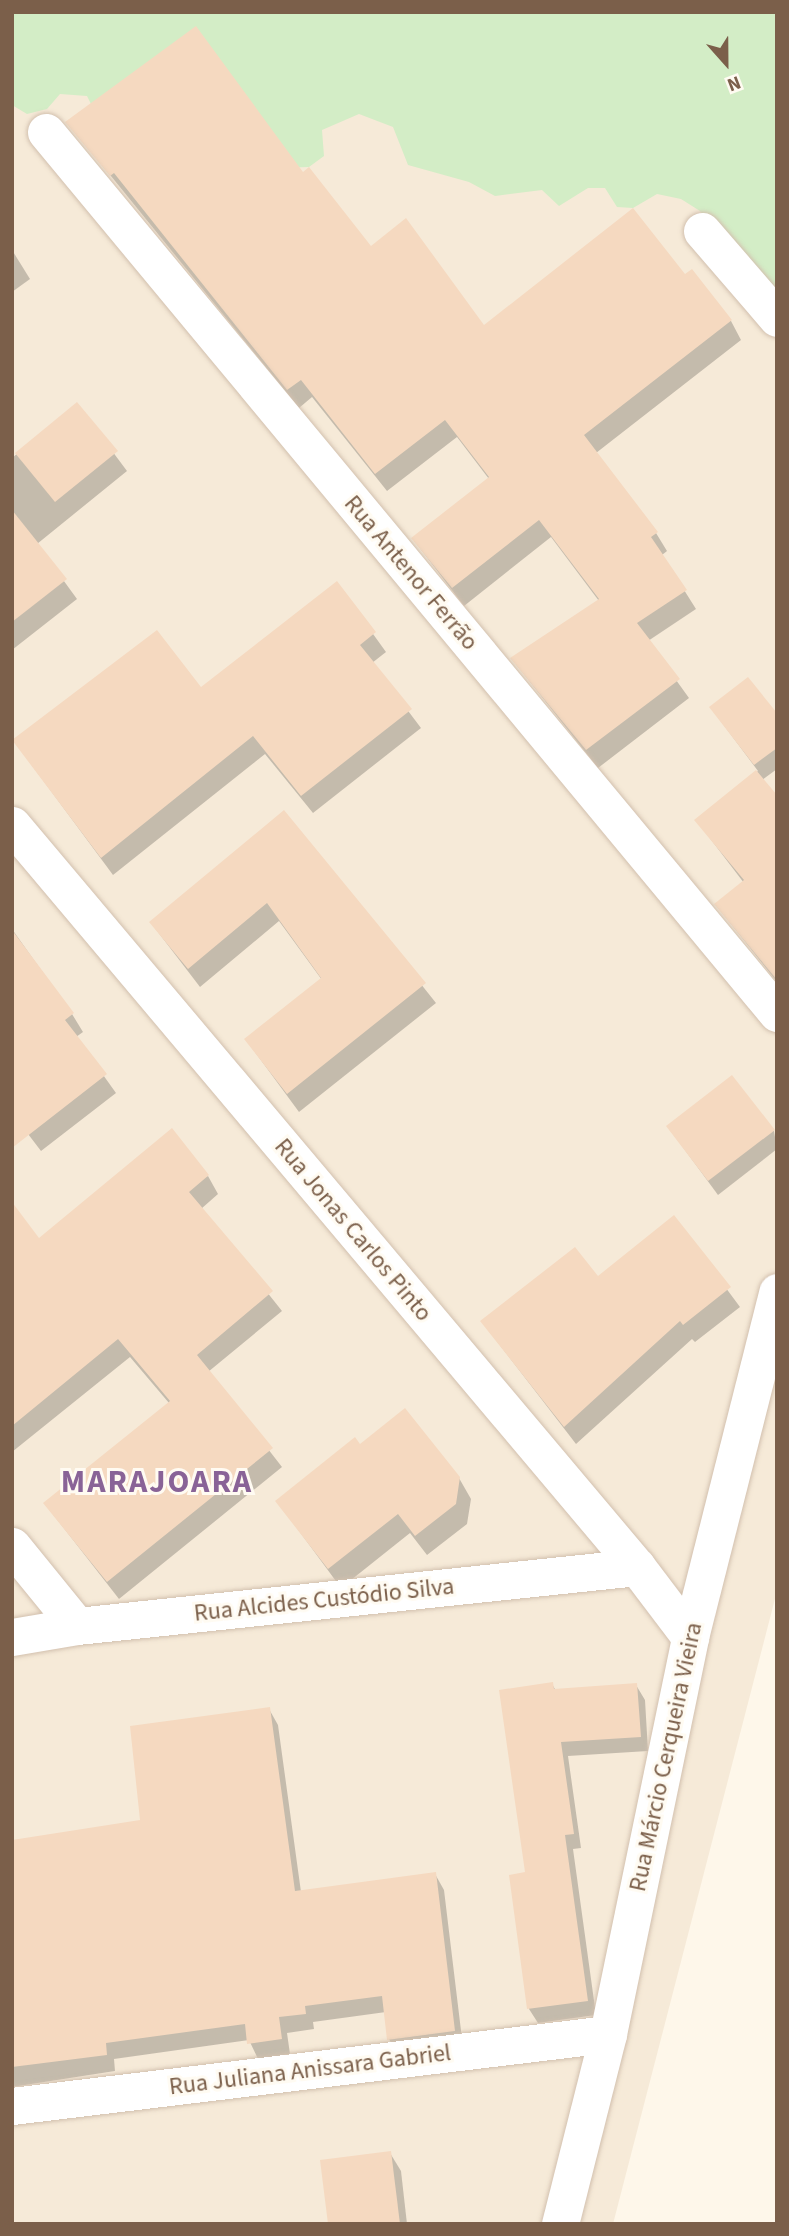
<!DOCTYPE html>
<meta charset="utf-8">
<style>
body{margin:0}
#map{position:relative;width:789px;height:2236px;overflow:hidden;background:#fef7ea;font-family:"Source Sans 3",sans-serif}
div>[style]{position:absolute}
.residential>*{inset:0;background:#f6ead8}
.green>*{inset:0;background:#d3edc6}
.shadow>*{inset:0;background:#0003}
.building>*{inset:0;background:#f5d9c0}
.roads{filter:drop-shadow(0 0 2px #d2c0ae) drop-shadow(0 0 2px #d2c0ae)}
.street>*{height:37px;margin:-18.5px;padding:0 18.5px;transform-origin:18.5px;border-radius:18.5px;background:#fff}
span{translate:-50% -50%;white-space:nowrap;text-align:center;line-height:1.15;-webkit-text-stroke:6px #fffbf2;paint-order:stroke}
.street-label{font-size:24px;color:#7b5f4a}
.district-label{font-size:32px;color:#896397;font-weight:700;letter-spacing:2px}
.frame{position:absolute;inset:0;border:14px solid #7b5f4a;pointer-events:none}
.north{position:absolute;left:691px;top:28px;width:70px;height:70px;-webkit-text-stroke:5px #fffbf2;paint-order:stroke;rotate:159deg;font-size:19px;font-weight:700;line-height:28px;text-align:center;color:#7b5f4a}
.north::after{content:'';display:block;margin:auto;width:24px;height:32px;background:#7b5f4a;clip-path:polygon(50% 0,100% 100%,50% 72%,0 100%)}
</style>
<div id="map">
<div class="residential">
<div style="clip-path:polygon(12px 12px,777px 149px,777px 1591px,613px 2224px,12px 2224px)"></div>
</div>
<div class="green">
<div style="clip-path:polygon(12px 12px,777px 12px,777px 318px,700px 211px,681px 199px,657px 194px,633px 208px,617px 207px,605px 188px,588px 188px,559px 206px,542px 190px,495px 196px,469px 182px,408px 165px,393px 127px,359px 114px,322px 130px,324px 156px,309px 167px,279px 168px,97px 116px,87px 96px,60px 94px,47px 109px,27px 114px,12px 105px)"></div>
</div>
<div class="shadow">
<div style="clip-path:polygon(68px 123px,303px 174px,371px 248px,484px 328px,685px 277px,731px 321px,741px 340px,596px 453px,656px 533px,667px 551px,662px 555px,696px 609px,648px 641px,689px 698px,598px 768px,512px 659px,599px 601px,551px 537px,464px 606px,413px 539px,489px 479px,457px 437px,387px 491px,312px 397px,299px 408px)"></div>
<div style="clip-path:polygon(12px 250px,30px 279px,12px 292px)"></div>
<div style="clip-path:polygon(77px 404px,127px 471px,37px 544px,77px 599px,12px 650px,12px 458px)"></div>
<div style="clip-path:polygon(337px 584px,386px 652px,372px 663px,421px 728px,313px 813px,265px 754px,113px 875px,14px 741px,200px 690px)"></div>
<div style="clip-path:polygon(711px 708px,777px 716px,777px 769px,762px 780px,777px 866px,777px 982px,716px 905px,744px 883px,696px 820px,758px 771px)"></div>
<div style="clip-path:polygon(284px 812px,436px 1003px,299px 1112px,246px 1040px,322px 980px,279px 921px,200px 987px,151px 923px)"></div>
<div style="clip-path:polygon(12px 929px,72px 1014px,83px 1032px,76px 1037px,116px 1093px,41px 1151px,12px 1113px)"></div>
<div style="clip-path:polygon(668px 1127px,774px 1131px,777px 1149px,718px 1195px)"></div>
<div style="clip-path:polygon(208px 1176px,218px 1194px,201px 1209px,282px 1311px,208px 1372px,282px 1467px,119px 1599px,45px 1504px,169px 1403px,130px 1357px,12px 1452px,12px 1205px,39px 1241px)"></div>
<div style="clip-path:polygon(674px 1218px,740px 1307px,695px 1342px,692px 1339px,576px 1444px,482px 1322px,598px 1279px)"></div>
<div style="clip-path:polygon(359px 1446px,459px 1478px,471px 1499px,467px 1524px,427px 1555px,410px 1533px,341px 1588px,277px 1501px)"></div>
<div style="clip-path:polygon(552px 1684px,556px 1691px,636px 1685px,645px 1700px,648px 1751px,568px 1756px,581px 1848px,573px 1849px,596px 2015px,538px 2023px,529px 2009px,527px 1874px)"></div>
<div style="clip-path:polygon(269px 1709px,278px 1725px,301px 1892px,435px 1874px,444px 1890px,463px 2047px,398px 2055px,389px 2039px,386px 2012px,313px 2022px,314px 2029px,287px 2033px,290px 2054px,258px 2059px,249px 2040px,114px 2059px,115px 2071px,12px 2087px,12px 1841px,142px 1821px)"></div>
<div style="clip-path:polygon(390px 2153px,401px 2171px,407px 2224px,330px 2224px)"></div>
</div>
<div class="building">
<div style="clip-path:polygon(196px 26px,303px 172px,309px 167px,371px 246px,406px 218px,484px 325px,633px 208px,685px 274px,692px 269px,732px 320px,584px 435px,658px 532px,651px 537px,687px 590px,637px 623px,680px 679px,586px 750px,510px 658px,599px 599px,539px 520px,452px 588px,411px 538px,489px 477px,445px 420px,375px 474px,301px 380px,287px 390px,114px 173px,110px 176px,65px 122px)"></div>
<div style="clip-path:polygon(77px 402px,118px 451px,55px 502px,15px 453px)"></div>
<div style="clip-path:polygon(12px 510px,67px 579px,12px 622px)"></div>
<div style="clip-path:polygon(337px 581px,376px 632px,360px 645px,412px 709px,301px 796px,253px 736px,101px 858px,12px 740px,157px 630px,201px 687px)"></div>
<div style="clip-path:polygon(748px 677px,777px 713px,777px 748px,754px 765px,709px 707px)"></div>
<div style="clip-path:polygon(756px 770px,777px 795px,777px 980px,714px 904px,744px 880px,694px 820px)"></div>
<div style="clip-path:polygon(284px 810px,426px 983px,287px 1094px,244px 1039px,321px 978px,267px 903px,188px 969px,149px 922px)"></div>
<div style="clip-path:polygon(12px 930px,74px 1013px,65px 1020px,107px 1074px,12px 1148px)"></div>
<div style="clip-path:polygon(732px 1075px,775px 1130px,708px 1181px,666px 1126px)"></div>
<div style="clip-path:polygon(172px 1128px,209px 1175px,189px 1192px,273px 1291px,197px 1355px,273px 1448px,107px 1582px,43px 1503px,170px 1401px,118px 1339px,12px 1426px,12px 1202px,39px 1238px)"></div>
<div style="clip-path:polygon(674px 1215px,731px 1287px,683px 1325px,680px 1321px,564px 1427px,480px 1321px,575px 1247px,598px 1276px)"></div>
<div style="clip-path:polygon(405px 1408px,460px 1477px,456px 1504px,415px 1536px,398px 1514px,328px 1569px,275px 1501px,355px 1437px,360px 1444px)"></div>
<div style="clip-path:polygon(553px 1682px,554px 1689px,637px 1683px,641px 1737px,561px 1742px,574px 1834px,565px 1835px,588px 2001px,527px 2009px,509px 1875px,525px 1872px,499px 1690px)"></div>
<div style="clip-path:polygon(270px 1707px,295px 1891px,436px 1872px,455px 2031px,387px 2040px,382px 1996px,305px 2006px,306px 2014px,279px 2017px,282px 2039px,247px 2044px,245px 2024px,106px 2043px,107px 2055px,12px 2067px,12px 1840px,140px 1820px,130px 1726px)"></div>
<div style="clip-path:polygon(391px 2151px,400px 2224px,328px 2224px,320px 2160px)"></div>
</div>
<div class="roads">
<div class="street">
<div style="left:46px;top:132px;width:1145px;rotate:50.32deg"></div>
<div style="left:702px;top:231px;width:115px;rotate:49.2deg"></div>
<div style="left:12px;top:825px;width:970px;rotate:49.89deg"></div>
<div style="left:637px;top:1567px;width:88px;rotate:52.9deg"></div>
<div style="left:12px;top:1546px;width:103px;rotate:50.9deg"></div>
<div style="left:12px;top:1637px;width:66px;rotate:-9.6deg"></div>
<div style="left:77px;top:1626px;width:563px;rotate:-6.01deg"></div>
<div style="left:12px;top:2106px;width:600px;rotate:-6.89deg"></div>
<div style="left:560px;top:2224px;width:196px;rotate:-75.8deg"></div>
<div style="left:608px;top:2034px;width:405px;rotate:-78.3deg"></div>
<div style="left:690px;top:1637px;width:356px;rotate:-75.8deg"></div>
</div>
</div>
<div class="street-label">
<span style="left:411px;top:573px;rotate:50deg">Rua Antenor Ferrão</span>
<span style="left:353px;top:1230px;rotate:50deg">Rua Jonas Carlos Pinto</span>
<span style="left:324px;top:1600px;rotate:-6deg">Rua Alcides Custódio Silva</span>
<span style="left:666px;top:1757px;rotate:-78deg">Rua Márcio Cerqueira Vieira</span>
<span style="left:310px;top:2070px;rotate:-7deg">Rua Juliana Anissara Gabriel</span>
</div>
<div class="district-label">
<span style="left:157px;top:1482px">MARAJOARA</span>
</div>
<div class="frame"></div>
<div class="north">N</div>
</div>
